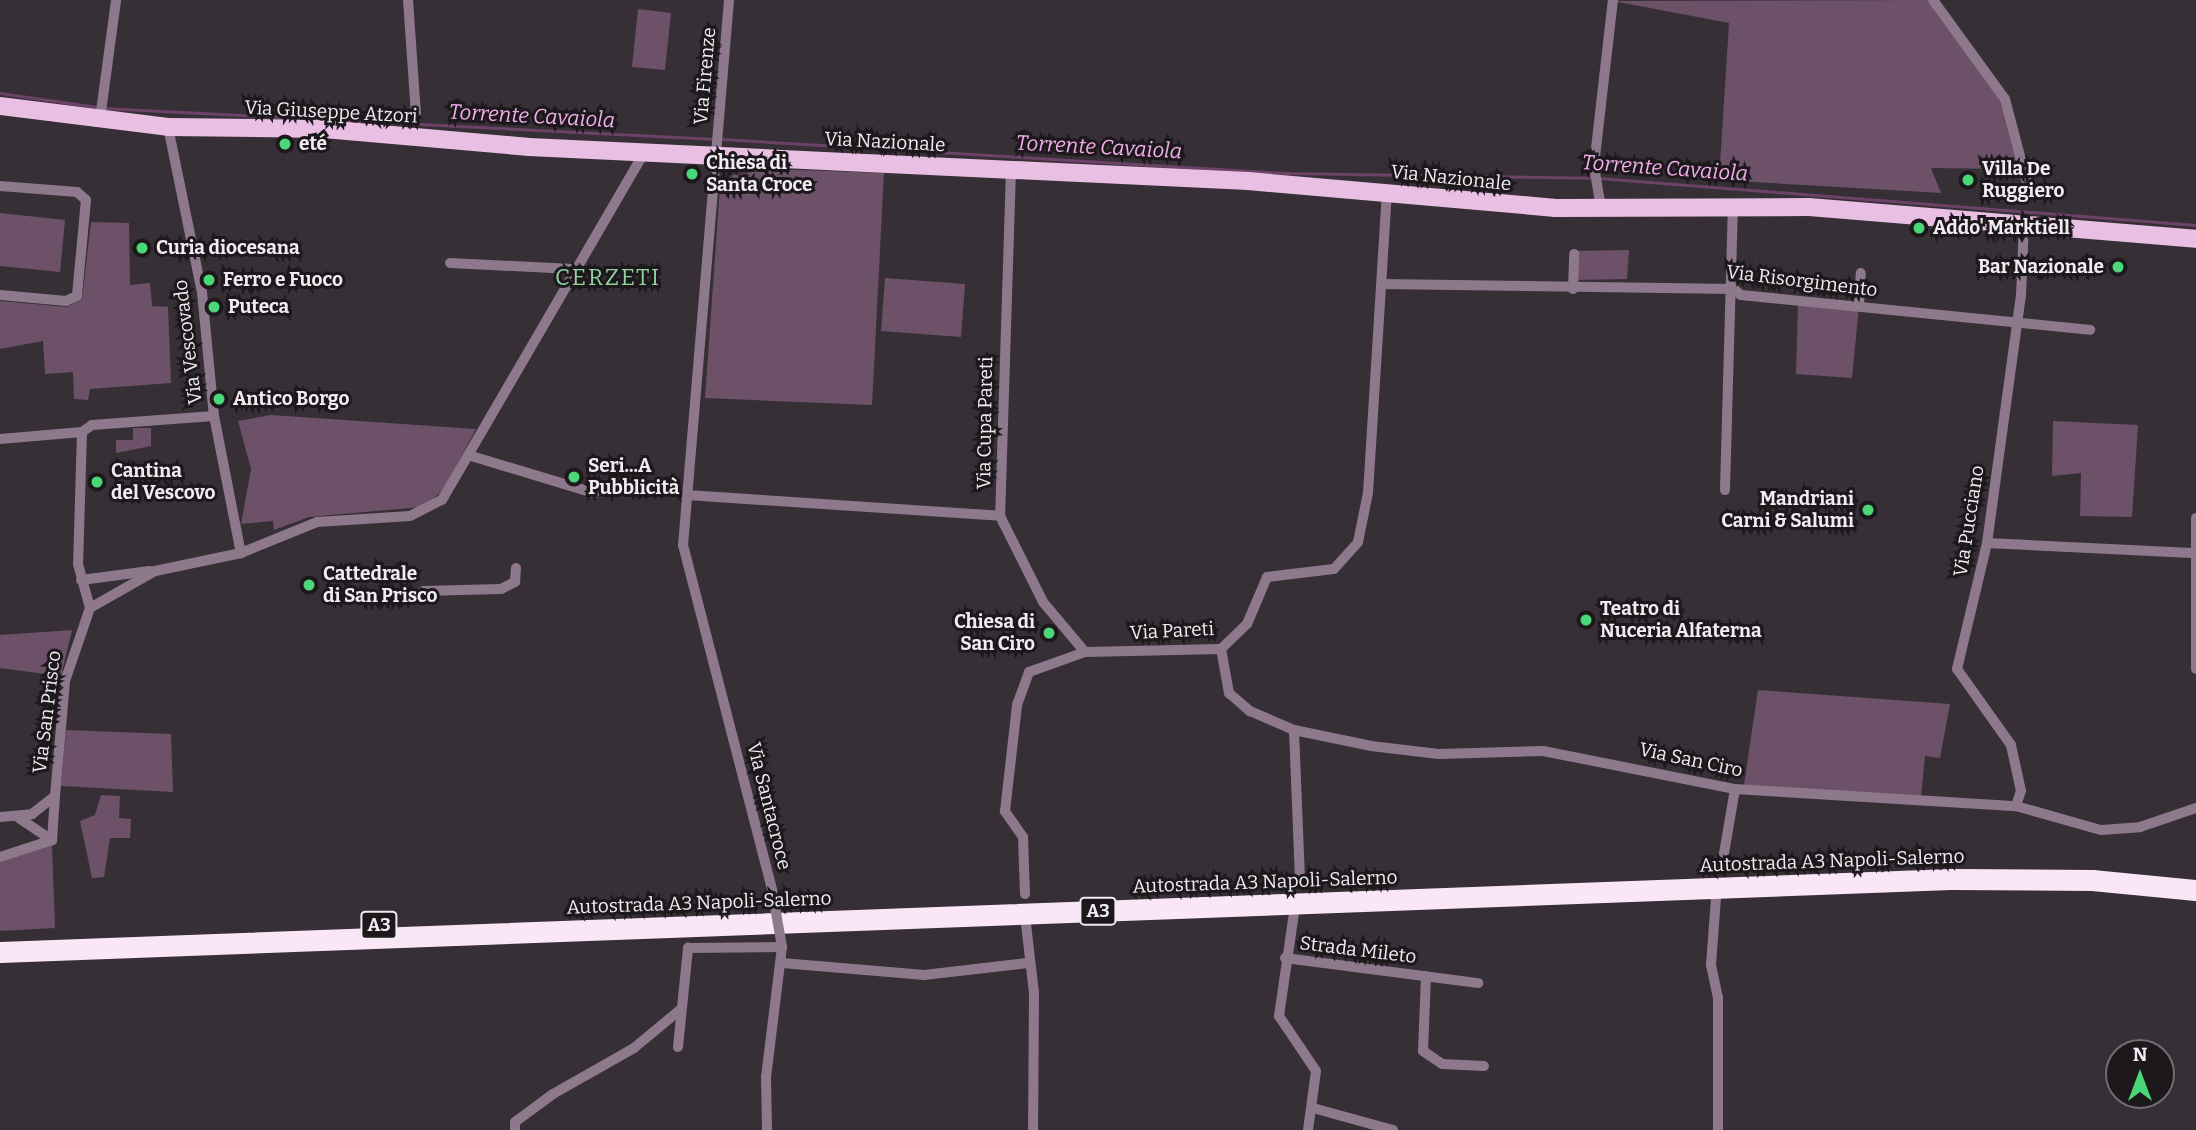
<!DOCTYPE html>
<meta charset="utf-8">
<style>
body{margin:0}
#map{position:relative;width:2196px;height:1130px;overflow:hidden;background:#372f36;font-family:Bitter,serif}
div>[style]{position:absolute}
.green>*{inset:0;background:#6c5168}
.stream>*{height:2.5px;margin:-1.25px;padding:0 1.25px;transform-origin:1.25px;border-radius:1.25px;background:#6c4268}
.street>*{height:10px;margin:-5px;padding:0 5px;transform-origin:5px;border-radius:5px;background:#8d798b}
.primary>*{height:18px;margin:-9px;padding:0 9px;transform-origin:9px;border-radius:9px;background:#e9bfe4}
.highway>*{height:21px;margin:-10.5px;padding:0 10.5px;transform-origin:10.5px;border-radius:10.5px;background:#fbe6f8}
.street-bridge>*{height:10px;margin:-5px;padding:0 5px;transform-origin:5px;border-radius:5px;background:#8d798b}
.dots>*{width:19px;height:19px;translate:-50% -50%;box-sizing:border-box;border:4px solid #1c181c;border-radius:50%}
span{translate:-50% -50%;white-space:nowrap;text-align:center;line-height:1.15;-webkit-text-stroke:6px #1c181c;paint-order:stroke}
.shield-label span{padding:2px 5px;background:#1c181c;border:2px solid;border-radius:5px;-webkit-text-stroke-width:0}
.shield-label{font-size:18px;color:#f1ecf1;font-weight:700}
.street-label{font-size:19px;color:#f1ecf1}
.poi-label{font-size:19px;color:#f1ecf1;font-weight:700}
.left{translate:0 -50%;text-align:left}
.right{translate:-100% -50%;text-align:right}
.water-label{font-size:21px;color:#f1ade9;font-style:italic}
.quarter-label{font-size:23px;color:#8fd29e;letter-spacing:2px}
.north{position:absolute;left:2105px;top:1039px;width:70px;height:70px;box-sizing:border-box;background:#1c181c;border:2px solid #716d71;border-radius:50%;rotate:0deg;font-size:19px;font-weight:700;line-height:28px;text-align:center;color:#f1ecf1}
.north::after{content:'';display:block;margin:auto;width:24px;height:32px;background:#4ad778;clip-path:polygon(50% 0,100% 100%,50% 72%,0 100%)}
</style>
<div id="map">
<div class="green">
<div style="clip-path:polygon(1927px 0,1995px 87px,2020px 157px,2002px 169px,1931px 168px,1941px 193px,1719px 180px,1729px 23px,1613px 1px)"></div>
<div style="clip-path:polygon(638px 9px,671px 13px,665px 70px,632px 67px)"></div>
<div style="clip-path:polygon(770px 169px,884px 173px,872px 405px,705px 398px,720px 187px,728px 176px)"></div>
<div style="clip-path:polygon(0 213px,65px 220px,60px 272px,0 266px)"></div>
<div style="clip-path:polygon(91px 222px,129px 223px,130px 285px,150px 283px,152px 306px,168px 307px,171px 383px,90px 389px,88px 400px,74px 399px,73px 372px,45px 374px,43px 341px,0 349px,0 301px,67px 307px,82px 299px)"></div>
<div style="clip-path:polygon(1629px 250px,1627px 279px,1575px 280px,1576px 251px)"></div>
<div style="clip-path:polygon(885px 278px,965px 284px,961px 337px,881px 331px)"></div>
<div style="clip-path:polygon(1798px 305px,1859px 306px,1852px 378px,1796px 374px)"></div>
<div style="clip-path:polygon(271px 415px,476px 429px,442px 492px,421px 507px,309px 517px,274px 530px,273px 521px,241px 524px,251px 469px,238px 421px)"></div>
<div style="clip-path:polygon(2053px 421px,2138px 425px,2132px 517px,2080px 516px,2081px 473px,2052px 476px)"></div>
<div style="clip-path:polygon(133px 428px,151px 428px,151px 446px,116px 453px,116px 440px,133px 440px)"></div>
<div style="clip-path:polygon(72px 630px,61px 676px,0 668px,0 635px)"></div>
<div style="clip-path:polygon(1758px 690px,1950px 704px,1940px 758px,1925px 756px,1921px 797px,1744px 785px)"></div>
<div style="clip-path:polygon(66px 730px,171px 734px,173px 792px,61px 786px)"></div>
<div style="clip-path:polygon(101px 795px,120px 796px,119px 818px,131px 819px,130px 838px,110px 838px,104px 877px,92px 878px,80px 821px,95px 815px)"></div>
<div style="clip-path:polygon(52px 845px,55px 928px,0 931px,0 860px)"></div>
</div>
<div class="stream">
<div style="left:0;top:93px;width:98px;rotate:8.2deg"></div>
<div style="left:103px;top:108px;width:613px;rotate:2.9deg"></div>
<div style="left:722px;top:139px;width:565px;rotate:3.45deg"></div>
<div style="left:1286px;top:173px;width:307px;rotate:0.9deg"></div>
<div style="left:1599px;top:178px;width:599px;rotate:4.5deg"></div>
</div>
<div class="street">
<div style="left:408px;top:0;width:113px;rotate:86deg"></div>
<div style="left:729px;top:0;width:547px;rotate:94.82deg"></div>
<div style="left:683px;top:545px;width:356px;rotate:75.5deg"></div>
<div style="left:1933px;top:0;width:122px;rotate:54deg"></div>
<div style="left:2005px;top:99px;width:98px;rotate:75.3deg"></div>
<div style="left:100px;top:119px;width:120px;rotate:-82.3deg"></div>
<div style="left:168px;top:127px;width:168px;rotate:78.4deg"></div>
<div style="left:202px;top:292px;width:125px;rotate:84.5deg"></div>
<div style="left:214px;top:416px;width:140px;rotate:78.9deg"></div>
<div style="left:1011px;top:169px;width:347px;rotate:91.8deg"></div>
<div style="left:1000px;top:516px;width:96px;rotate:63.4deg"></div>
<div style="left:1043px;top:602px;width:65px;rotate:50deg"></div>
<div style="left:0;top:186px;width:77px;rotate:4.5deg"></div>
<div style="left:77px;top:192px;width:12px;rotate:42deg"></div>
<div style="left:86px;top:200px;width:96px;rotate:95.4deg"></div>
<div style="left:77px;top:296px;width:12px;rotate:156deg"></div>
<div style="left:66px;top:301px;width:66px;rotate:-174.8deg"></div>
<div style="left:1601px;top:208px;width:43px;rotate:-99.5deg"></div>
<div style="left:1594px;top:166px;width:167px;rotate:-83.5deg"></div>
<div style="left:450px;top:263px;width:123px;rotate:2.8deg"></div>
<div style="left:1382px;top:284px;width:352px;rotate:0.8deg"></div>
<div style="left:1734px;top:289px;width:9px;rotate:41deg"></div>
<div style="left:1741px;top:295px;width:351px;rotate:5.7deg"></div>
<div style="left:1573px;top:289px;width:35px;rotate:-88deg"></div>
<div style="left:1859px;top:306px;width:33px;rotate:-87deg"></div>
<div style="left:82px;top:432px;width:132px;rotate:91.7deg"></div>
<div style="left:78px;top:564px;width:46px;rotate:74.7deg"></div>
<div style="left:82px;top:432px;width:12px;rotate:-35deg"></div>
<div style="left:92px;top:425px;width:122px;rotate:-4.2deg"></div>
<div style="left:0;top:439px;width:82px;rotate:-4.9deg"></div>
<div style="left:468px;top:455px;width:132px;rotate:16.8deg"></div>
<div style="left:1725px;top:490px;width:284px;rotate:-88.4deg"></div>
<div style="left:687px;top:495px;width:314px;rotate:3.8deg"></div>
<div style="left:2196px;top:518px;width:151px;rotate:90deg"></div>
<div style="left:1987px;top:543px;width:205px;rotate:2.8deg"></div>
<div style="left:81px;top:580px;width:69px;rotate:-7.5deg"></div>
<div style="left:423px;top:591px;width:78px;rotate:-1.5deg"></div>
<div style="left:501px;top:589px;width:16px;rotate:-27deg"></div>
<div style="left:515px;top:582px;width:14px;rotate:-86deg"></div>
<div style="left:1221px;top:649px;width:45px;rotate:79.7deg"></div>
<div style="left:1229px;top:693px;width:28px;rotate:41deg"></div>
<div style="left:1250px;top:711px;width:48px;rotate:23.4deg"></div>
<div style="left:1294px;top:730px;width:79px;rotate:11.7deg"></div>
<div style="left:1371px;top:746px;width:68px;rotate:6.7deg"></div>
<div style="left:1439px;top:754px;width:104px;rotate:-1.7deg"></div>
<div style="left:1543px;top:751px;width:196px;rotate:11.2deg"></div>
<div style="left:1735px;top:789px;width:282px;rotate:3.5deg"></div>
<div style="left:2016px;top:806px;width:88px;rotate:15.8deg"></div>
<div style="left:2101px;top:830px;width:39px;rotate:-4deg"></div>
<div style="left:2140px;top:827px;width:59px;rotate:-18.7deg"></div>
<div style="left:1294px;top:730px;width:151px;rotate:87.7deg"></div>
<div style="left:2016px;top:806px;width:16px;rotate:-72deg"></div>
<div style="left:2021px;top:791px;width:47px;rotate:-102.3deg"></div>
<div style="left:2011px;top:745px;width:93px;rotate:-125.4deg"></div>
<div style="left:1957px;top:669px;width:130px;rotate:-76.6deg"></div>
<div style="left:1987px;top:543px;width:249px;rotate:-82.2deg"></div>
<div style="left:2021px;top:296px;width:73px;rotate:-87.6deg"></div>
<div style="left:0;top:817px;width:32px;rotate:-5deg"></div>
<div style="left:32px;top:814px;width:29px;rotate:-38deg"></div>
<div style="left:55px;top:796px;width:115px;rotate:-85deg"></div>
<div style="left:65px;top:681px;width:77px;rotate:-71.1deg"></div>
<div style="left:90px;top:608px;width:75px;rotate:-29.6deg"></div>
<div style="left:155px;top:571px;width:88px;rotate:-11.8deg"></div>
<div style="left:241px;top:553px;width:82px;rotate:-22.2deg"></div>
<div style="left:317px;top:522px;width:93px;rotate:-3.7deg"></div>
<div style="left:410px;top:516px;width:36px;rotate:-27deg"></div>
<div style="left:442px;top:500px;width:400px;rotate:-59.8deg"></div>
<div style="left:19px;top:818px;width:40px;rotate:34deg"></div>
<div style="left:52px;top:840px;width:44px;rotate:-86.1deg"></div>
<div style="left:0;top:857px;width:55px;rotate:-18.1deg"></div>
<div style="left:1722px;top:865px;width:77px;rotate:-80.3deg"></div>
<div style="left:1025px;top:894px;width:57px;rotate:-92deg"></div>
<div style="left:1023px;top:837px;width:32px;rotate:-125deg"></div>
<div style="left:1005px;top:811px;width:107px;rotate:-83.5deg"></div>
<div style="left:1017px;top:705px;width:35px;rotate:-70deg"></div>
<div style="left:1029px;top:672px;width:59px;rotate:-19.7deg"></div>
<div style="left:1085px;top:652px;width:136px;rotate:-1.3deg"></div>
<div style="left:1221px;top:649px;width:36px;rotate:-44deg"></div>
<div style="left:1247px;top:624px;width:51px;rotate:-66.9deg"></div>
<div style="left:1267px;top:577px;width:67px;rotate:-6.8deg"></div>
<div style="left:1334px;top:569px;width:36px;rotate:-48deg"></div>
<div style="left:1358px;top:542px;width:50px;rotate:-78.5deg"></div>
<div style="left:1368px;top:493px;width:301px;rotate:-86.4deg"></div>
<div style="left:1716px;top:898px;width:67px;rotate:94.3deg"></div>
<div style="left:1711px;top:965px;width:33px;rotate:78deg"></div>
<div style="left:1718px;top:997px;width:133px;rotate:90deg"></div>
<div style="left:1294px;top:913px;width:104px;rotate:98.3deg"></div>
<div style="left:1279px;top:1016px;width:66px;rotate:56.1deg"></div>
<div style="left:1316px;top:1071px;width:60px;rotate:97.7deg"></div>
<div style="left:1026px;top:924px;width:69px;rotate:83.4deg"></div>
<div style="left:1034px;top:993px;width:137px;rotate:90.4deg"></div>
<div style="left:1285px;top:958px;width:195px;rotate:7.4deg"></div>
<div style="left:782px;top:963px;width:143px;rotate:4.8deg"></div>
<div style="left:924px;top:975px;width:104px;rotate:-6.6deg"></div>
<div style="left:1426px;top:976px;width:75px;rotate:92.3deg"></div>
<div style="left:1423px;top:1051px;width:23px;rotate:34deg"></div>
<div style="left:1442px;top:1064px;width:42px;rotate:2.7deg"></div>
<div style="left:678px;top:1047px;width:100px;rotate:-84.2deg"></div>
<div style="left:688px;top:948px;width:94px;rotate:-0.6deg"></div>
<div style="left:782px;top:947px;width:131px;rotate:97deg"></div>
<div style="left:766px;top:1077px;width:53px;rotate:88.9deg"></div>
<div style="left:1313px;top:1108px;width:83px;rotate:15.4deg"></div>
<div style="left:515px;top:1130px;width:8px;rotate:-90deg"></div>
<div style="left:515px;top:1122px;width:47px;rotate:-36.4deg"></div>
<div style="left:553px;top:1094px;width:93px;rotate:-29.6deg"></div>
<div style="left:634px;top:1048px;width:61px;rotate:-39.7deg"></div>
</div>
<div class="primary">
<div style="left:0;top:106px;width:169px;rotate:7.1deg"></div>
<div style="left:168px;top:127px;width:156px;rotate:0.7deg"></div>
<div style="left:324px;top:129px;width:206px;rotate:5deg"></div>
<div style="left:529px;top:147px;width:720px;rotate:2.71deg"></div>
<div style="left:1248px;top:181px;width:309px;rotate:5deg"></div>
<div style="left:1556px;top:208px;width:253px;rotate:-0.2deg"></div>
<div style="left:1809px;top:207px;width:388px;rotate:4.7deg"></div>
</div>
<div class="highway">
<div style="left:0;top:952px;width:1952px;rotate:-2.14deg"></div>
<div style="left:1951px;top:879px;width:141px;rotate:0.4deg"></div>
<div style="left:2092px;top:880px;width:104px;rotate:5.5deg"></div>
</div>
<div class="street-bridge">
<div style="left:772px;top:890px;width:58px;rotate:80deg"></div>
</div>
<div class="dots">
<div style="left:285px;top:144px;background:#4ad778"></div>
<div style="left:692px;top:174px;background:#4ad778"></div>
<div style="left:1968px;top:180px;background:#4ad778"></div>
<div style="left:1919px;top:228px;background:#4ad778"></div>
<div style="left:142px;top:248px;background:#4ad778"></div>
<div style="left:2118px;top:267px;background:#4ad778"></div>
<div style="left:209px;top:280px;background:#4ad778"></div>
<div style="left:214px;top:307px;background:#4ad778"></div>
<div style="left:219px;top:399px;background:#4ad778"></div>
<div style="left:574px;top:477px;background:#4ad778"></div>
<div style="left:97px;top:482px;background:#4ad778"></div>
<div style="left:1868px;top:510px;background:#4ad778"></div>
<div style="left:309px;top:585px;background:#4ad778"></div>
<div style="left:1586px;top:620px;background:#4ad778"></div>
<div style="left:1049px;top:633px;background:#4ad778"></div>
</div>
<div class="shield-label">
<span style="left:1098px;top:911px">A3</span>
<span style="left:379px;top:925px">A3</span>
</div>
<div class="street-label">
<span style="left:705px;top:76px;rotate:-85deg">Via Firenze</span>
<span style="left:331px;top:112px;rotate:3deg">Via Giuseppe Atzori</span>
<span style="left:885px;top:142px;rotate:3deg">Via Nazionale</span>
<span style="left:1451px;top:178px;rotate:6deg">Via Nazionale</span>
<span style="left:1802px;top:281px;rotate:7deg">Via Risorgimento</span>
<span style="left:188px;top:342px;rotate:-97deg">Via Vescovado</span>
<span style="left:985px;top:423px;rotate:-89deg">Via Cupa Pareti</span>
<span style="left:1969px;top:521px;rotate:-81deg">Via Pucciano</span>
<span style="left:1172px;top:631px;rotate:-3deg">Via Pareti</span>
<span style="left:47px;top:712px;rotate:-83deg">Via San Prisco</span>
<span style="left:1691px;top:760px;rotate:12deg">Via San Ciro</span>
<span style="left:769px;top:806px;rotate:76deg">Via Santacroce</span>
<span style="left:1832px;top:861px;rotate:-2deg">Autostrada A3 Napoli-Salerno</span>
<span style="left:1265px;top:882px;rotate:-2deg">Autostrada A3 Napoli-Salerno</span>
<span style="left:699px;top:903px;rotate:-2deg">Autostrada A3 Napoli-Salerno</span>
<span style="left:1358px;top:950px;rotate:7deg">Strada Mileto</span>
</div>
<div class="poi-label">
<span class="left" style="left:299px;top:144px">eté</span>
<span class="left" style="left:706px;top:174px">Chiesa di<br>Santa Croce</span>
<span class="left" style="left:1982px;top:180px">Villa De<br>Ruggiero</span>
<span class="left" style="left:1933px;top:228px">Addo' Marktiell</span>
<span class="left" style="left:156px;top:248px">Curia diocesana</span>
<span class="right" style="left:2104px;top:267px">Bar Nazionale</span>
<span class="left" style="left:223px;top:280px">Ferro e Fuoco</span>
<span class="left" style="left:228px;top:307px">Puteca</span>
<span class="left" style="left:233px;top:399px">Antico Borgo</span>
<span class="left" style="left:588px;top:477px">Seri...A<br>Pubblicità</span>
<span class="left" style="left:111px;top:482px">Cantina<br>del Vescovo</span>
<span class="right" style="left:1854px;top:510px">Mandriani<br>Carni &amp; Salumi</span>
<span class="left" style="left:323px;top:585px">Cattedrale<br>di San Prisco</span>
<span class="left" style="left:1600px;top:620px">Teatro di<br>Nuceria Alfaterna</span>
<span class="right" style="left:1035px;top:633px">Chiesa di<br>San Ciro</span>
</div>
<div class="water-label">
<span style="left:532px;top:116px;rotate:3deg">Torrente Cavaiola</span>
<span style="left:1099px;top:147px;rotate:3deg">Torrente Cavaiola</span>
<span style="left:1665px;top:168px;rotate:4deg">Torrente Cavaiola</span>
</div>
<div class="quarter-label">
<span style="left:608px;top:277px">CERZETI</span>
</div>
<div class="north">N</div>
</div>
